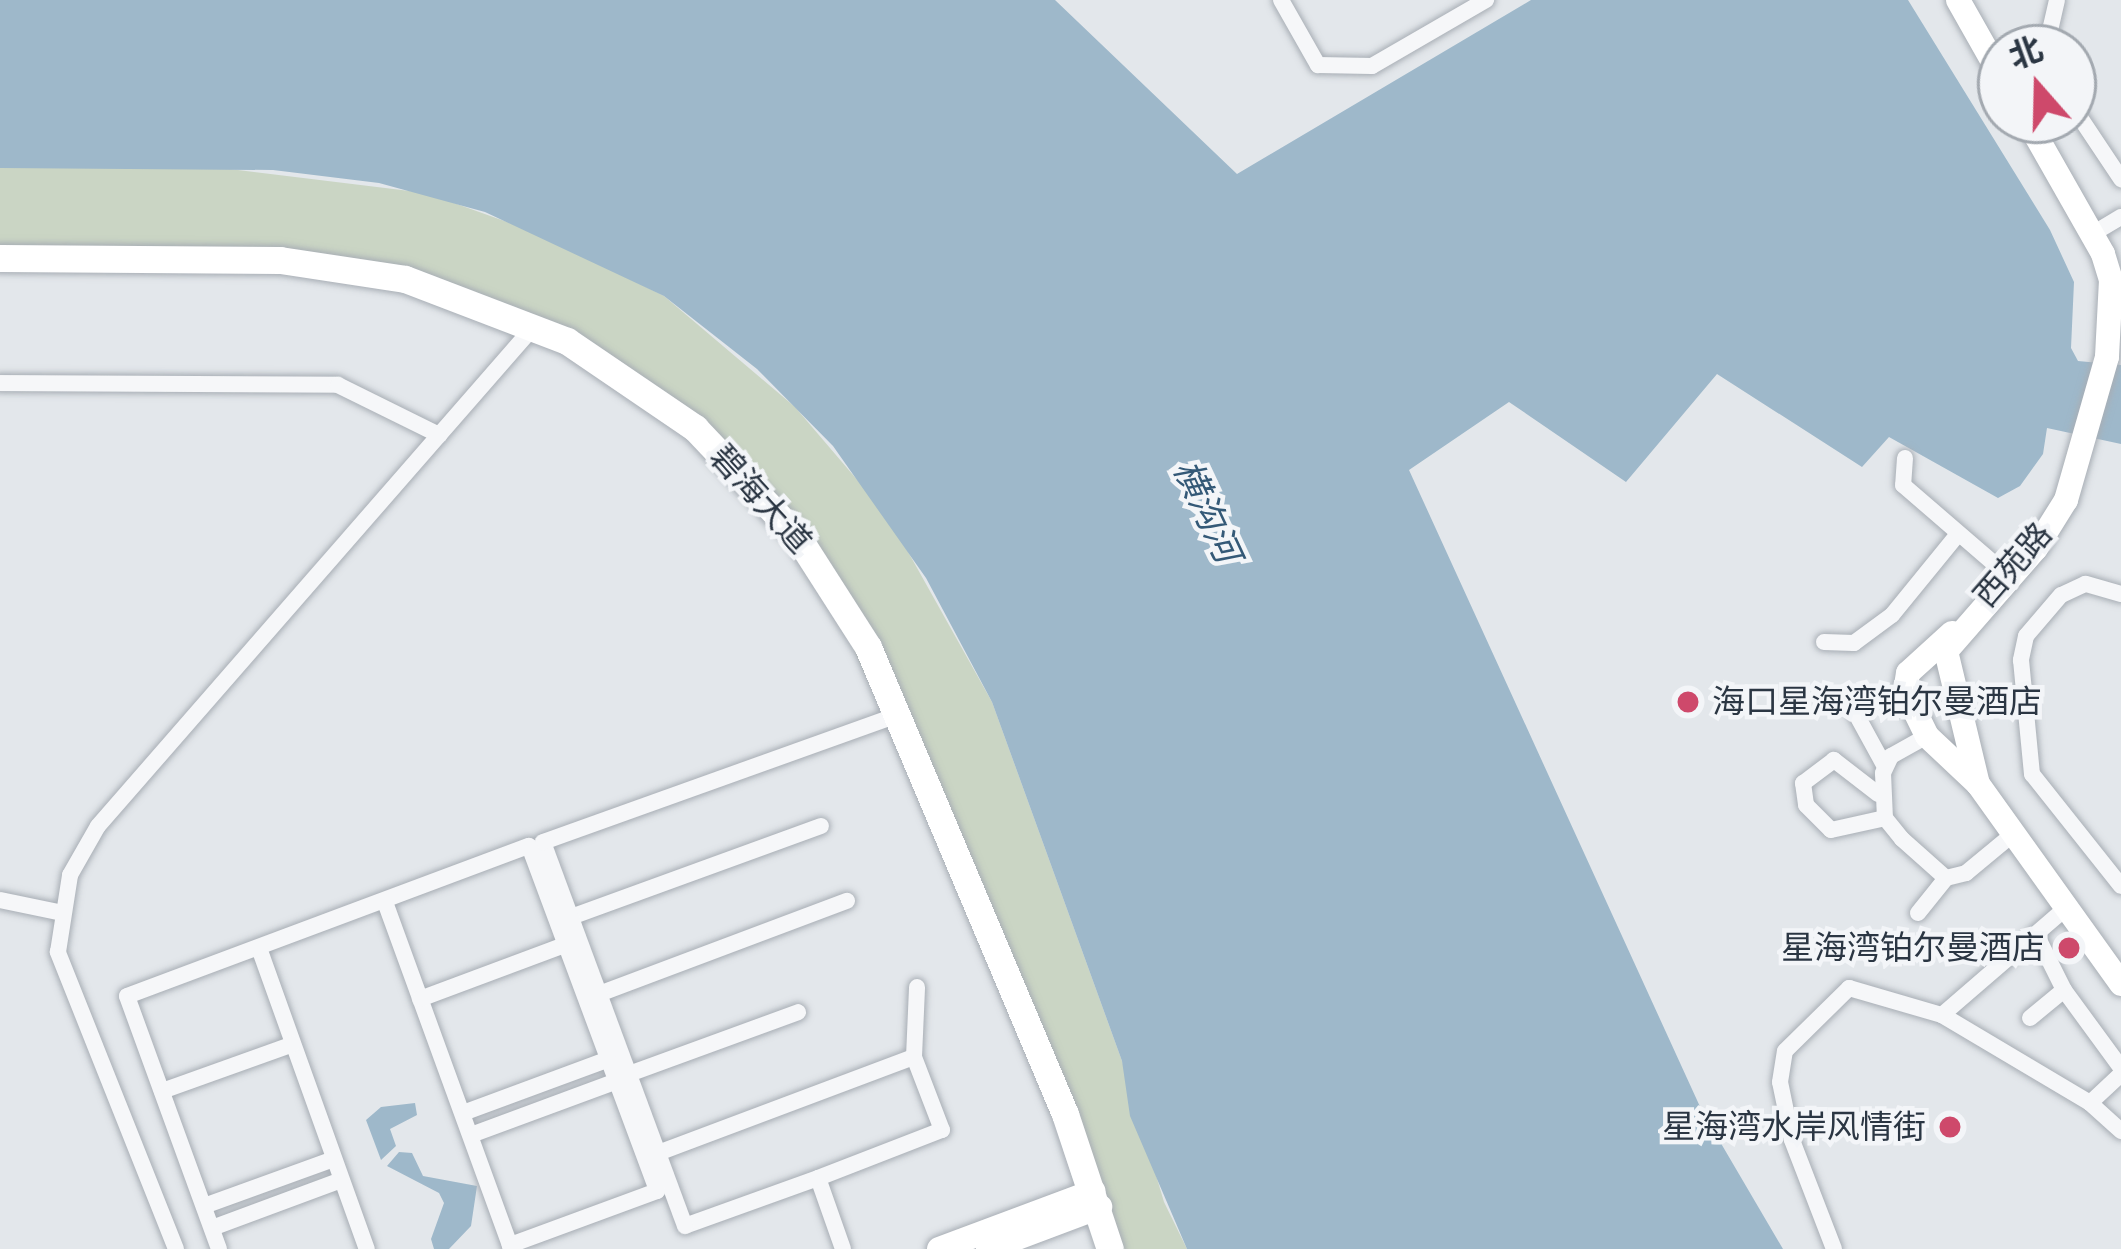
<!DOCTYPE html>
<meta charset="utf-8">
<style>
body{margin:0}
#map{position:relative;width:2121px;height:1249px;overflow:hidden;background:#e3e7eb;font-family:Raleway,"Noto Sans SC",sans-serif}
div>[style]{position:absolute}
.green>*{inset:0;background:#cad5c4}
.water>*{inset:0;background:#9eb8ca}
.roads{filter:drop-shadow(0 0 3px #a8aeb5) drop-shadow(0 0 3px #a8aeb5)}
.street>*{height:16px;margin:-8px;padding:0 8px;transform-origin:8px;border-radius:8px;background:#f6f7f9}
.secondary>*{height:24px;margin:-12px;padding:0 12px;transform-origin:12px;border-radius:12px;background:#fff}
.primary>*{height:27px;margin:-13.5px;padding:0 13.5px;transform-origin:13.5px;border-radius:13.5px;background:#fff}
.dots>*{width:33px;height:33px;translate:-50% -50%;box-sizing:border-box;border:6px solid #f3f5f8;border-radius:50%}
span{translate:-50% -50%;white-space:nowrap;text-align:center;line-height:1.15;-webkit-text-stroke:9px #f3f5f8;paint-order:stroke}
.street-label{font-size:33px;color:#2b3643}
.poi-label{font-size:33px;color:#2b3643}
.left{translate:0 -50%;text-align:left}
.right{translate:-100% -50%;text-align:right}
.water-label{font-size:36px;color:#345977;font-style:italic}
.north{position:absolute;left:1977px;top:24px;width:120px;height:120px;box-sizing:border-box;background:#f3f5f8;border:3px solid #a3a9b0;border-radius:50%;rotate:340deg;font-size:33px;font-weight:700;line-height:48px;text-align:center;color:#2b3643}
.north::after{content:'';display:block;margin:auto;width:42px;height:54px;background:#ce496b;clip-path:polygon(50% 0,100% 100%,50% 72%,0 100%)}
</style>
<div id="map">
<div class="green">
<div style="clip-path:polygon(0 168px,222px 168px,426px 193px,544px 235px,664px 296px,795px 407px,888px 516px,992px 702px,1122px 1061px,1164px 1202px,1187px 1249px,1113px 1249px,1065px 1114px,809px 552px,695px 428px,567px 341px,405px 279px,0 258px)"></div>
</div>
<div class="water">
<div style="clip-path:polygon(0 0,1055px 0,1237px 174px,1531px 0,1908px 0,2050px 230px,2074px 282px,2071px 348px,2078px 361px,2121px 365px,2121px 444px,2047px 428px,2043px 454px,2020px 486px,1998px 498px,1889px 437px,1862px 467px,1717px 374px,1626px 482px,1509px 402px,1409px 470px,1702px 1111px,1783px 1249px,1187px 1249px,1130px 1116px,1122px 1061px,992px 702px,926px 578px,833px 446px,757px 369px,664px 296px,485px 212px,379px 183px,273px 170px,0 168px)"></div>
<div style="clip-path:polygon(415px 1103px,417px 1115px,390px 1129px,396px 1146px,381px 1160px,366px 1120px,381px 1107px)"></div>
<div style="clip-path:polygon(399px 1152px,412px 1153px,423px 1176px,477px 1186px,471px 1226px,449px 1249px,434px 1249px,431px 1239px,444px 1203px,439px 1193px,387px 1166px)"></div>
</div>
<div class="roads">
<div class="street">
<div style="left:1281px;top:0;width:75px;rotate:60.4deg"></div>
<div style="left:1318px;top:65px;width:54px;rotate:1.1deg"></div>
<div style="left:1372px;top:66px;width:132px;rotate:-30.1deg"></div>
<div style="left:2046px;top:48px;width:49px;rotate:-77.1deg"></div>
<div style="left:2073px;top:107px;width:87px;rotate:56.3deg"></div>
<div style="left:2094px;top:233px;width:31px;rotate:-31deg"></div>
<div style="left:0;top:383px;width:338px;rotate:0.3deg"></div>
<div style="left:338px;top:385px;width:113px;rotate:26.3deg"></div>
<div style="left:1905px;top:458px;width:27px;rotate:94deg"></div>
<div style="left:1903px;top:485px;width:136px;rotate:40.8deg"></div>
<div style="left:2121px;top:594px;width:37px;rotate:-164deg"></div>
<div style="left:2085px;top:584px;width:26px;rotate:155deg"></div>
<div style="left:2061px;top:595px;width:54px;rotate:130.5deg"></div>
<div style="left:2026px;top:636px;width:25px;rotate:102deg"></div>
<div style="left:2021px;top:660px;width:115px;rotate:84.5deg"></div>
<div style="left:2032px;top:774px;width:143px;rotate:51.5deg"></div>
<div style="left:1824px;top:642px;width:30px;rotate:2deg"></div>
<div style="left:1854px;top:643px;width:47px;rotate:-36.4deg"></div>
<div style="left:1892px;top:615px;width:104px;rotate:-50.8deg"></div>
<div style="left:1850px;top:703px;width:73px;rotate:61.3deg"></div>
<div style="left:1927px;top:736px;width:41px;rotate:150.9deg"></div>
<div style="left:1891px;top:756px;width:19px;rotate:115deg"></div>
<div style="left:1883px;top:773px;width:45px;rotate:87.5deg"></div>
<div style="left:1885px;top:818px;width:27px;rotate:51deg"></div>
<div style="left:1902px;top:839px;width:59px;rotate:41.6deg"></div>
<div style="left:1946px;top:878px;width:21px;rotate:-14deg"></div>
<div style="left:1966px;top:873px;width:61px;rotate:-39.7deg"></div>
<div style="left:1878px;top:794px;width:56px;rotate:-142.3deg"></div>
<div style="left:1834px;top:760px;width:39px;rotate:143deg"></div>
<div style="left:1803px;top:783px;width:22px;rotate:82deg"></div>
<div style="left:1806px;top:805px;width:35px;rotate:45deg"></div>
<div style="left:1831px;top:830px;width:55px;rotate:-12.5deg"></div>
<div style="left:0;top:900px;width:64px;rotate:11.7deg"></div>
<div style="left:385px;top:902px;width:369px;rotate:70deg"></div>
<div style="left:1918px;top:913px;width:45px;rotate:-51.3deg"></div>
<div style="left:571px;top:917px;width:266px;rotate:-20deg"></div>
<div style="left:2036px;top:934px;width:63px;rotate:63.4deg"></div>
<div style="left:2064px;top:990px;width:97px;rotate:53.8deg"></div>
<div style="left:259px;top:948px;width:320px;rotate:70.3deg"></div>
<div style="left:599px;top:994px;width:265px;rotate:-20.6deg"></div>
<div style="left:420px;top:999px;width:157px;rotate:-20.5deg"></div>
<div style="left:1942px;top:1015px;width:172px;rotate:30.7deg"></div>
<div style="left:2090px;top:1103px;width:42px;rotate:42.1deg"></div>
<div style="left:2030px;top:1018px;width:44px;rotate:-39.5deg"></div>
<div style="left:629px;top:1074px;width:180px;rotate:-20.1deg"></div>
<div style="left:162px;top:1091px;width:139px;rotate:-19.7deg"></div>
<div style="left:2090px;top:1103px;width:42px;rotate:-43.1deg"></div>
<div style="left:463px;top:1113px;width:156px;rotate:-20.3deg"></div>
<div style="left:471px;top:1135px;width:156px;rotate:-20.3deg"></div>
<div style="left:658px;top:1153px;width:273px;rotate:-20.6deg"></div>
<div style="left:818px;top:1178px;width:141px;rotate:160.2deg"></div>
<div style="left:685px;top:1226px;width:409px;rotate:-110.3deg"></div>
<div style="left:543px;top:842px;width:376px;rotate:-19.7deg"></div>
<div style="left:204px;top:1206px;width:138px;rotate:-19.9deg"></div>
<div style="left:212px;top:1228px;width:138px;rotate:-20.4deg"></div>
<div style="left:176px;top:1249px;width:320px;rotate:-111.7deg"></div>
<div style="left:58px;top:952px;width:78px;rotate:-81.1deg"></div>
<div style="left:70px;top:875px;width:56px;rotate:-60.3deg"></div>
<div style="left:98px;top:826px;width:656px;rotate:-48.9deg"></div>
<div style="left:219px;top:1249px;width:269px;rotate:-110deg"></div>
<div style="left:127px;top:996px;width:429px;rotate:-20.5deg"></div>
<div style="left:529px;top:846px;width:368px;rotate:69.6deg"></div>
<div style="left:657px;top:1191px;width:157px;rotate:159.8deg"></div>
<div style="left:843px;top:1249px;width:75px;rotate:-109.4deg"></div>
<div style="left:818px;top:1178px;width:133px;rotate:-21.2deg"></div>
<div style="left:942px;top:1130px;width:78px;rotate:-111deg"></div>
<div style="left:914px;top:1057px;width:70px;rotate:-87.5deg"></div>
<div style="left:1834px;top:1249px;width:117px;rotate:-111.1deg"></div>
<div style="left:1792px;top:1140px;width:59px;rotate:-101.7deg"></div>
<div style="left:1780px;top:1082px;width:31px;rotate:-81deg"></div>
<div style="left:1785px;top:1051px;width:90px;rotate:-44.5deg"></div>
<div style="left:1849px;top:988px;width:97px;rotate:16.2deg"></div>
<div style="left:1942px;top:1015px;width:162px;rotate:-40.8deg"></div>
</div>
<div class="secondary">
<div style="left:1958px;top:0;width:87px;rotate:60.5deg"></div>
<div style="left:2027px;top:120px;width:154px;rotate:60.4deg"></div>
<div style="left:2103px;top:254px;width:27px;rotate:73deg"></div>
<div style="left:2111px;top:280px;width:77px;rotate:93deg"></div>
<div style="left:2107px;top:357px;width:149px;rotate:106deg"></div>
<div style="left:2066px;top:500px;width:57px;rotate:122deg"></div>
<div style="left:2036px;top:548px;width:137px;rotate:131.1deg"></div>
<div style="left:1946px;top:651px;width:137px;rotate:76.5deg"></div>
<div style="left:1978px;top:784px;width:246px;rotate:54.4deg"></div>
<div style="left:1952px;top:633px;width:59px;rotate:137.7deg"></div>
<div style="left:1908px;top:673px;width:18px;rotate:99deg"></div>
<div style="left:1905px;top:691px;width:50px;rotate:63.9deg"></div>
<div style="left:1927px;top:736px;width:70px;rotate:43.3deg"></div>
<div style="left:939px;top:1249px;width:165px;rotate:-20.5deg"></div>
<div style="left:988px;top:1249px;width:120px;rotate:-20.6deg"></div>
</div>
<div class="primary">
<div style="left:0;top:258px;width:280px;rotate:0.4deg"></div>
<div style="left:280px;top:260px;width:126px;rotate:8.6deg"></div>
<div style="left:405px;top:279px;width:173px;rotate:20.9deg"></div>
<div style="left:567px;top:341px;width:155px;rotate:34.2deg"></div>
<div style="left:695px;top:428px;width:149px;rotate:46.6deg"></div>
<div style="left:797px;top:536px;width:132px;rotate:57.4deg"></div>
<div style="left:868px;top:647px;width:507px;rotate:67.13deg"></div>
<div style="left:1065px;top:1114px;width:142px;rotate:71.6deg"></div>
</div>
</div>
<div class="dots">
<div style="left:1688px;top:702px;background:#ce496b"></div>
<div style="left:2069px;top:948px;background:#ce496b"></div>
<div style="left:1950px;top:1127px;background:#ce496b"></div>
</div>
<div class="street-label">
<span style="left:761px;top:499px;rotate:48deg">碧海大道</span>
<span style="left:2013px;top:565px;rotate:-49deg">西苑路</span>
</div>
<div class="poi-label">
<span class="left" style="left:1712px;top:702px">海口星海湾铂尔曼酒店</span>
<span class="right" style="left:2045px;top:948px">星海湾铂尔曼酒店</span>
<span class="right" style="left:1926px;top:1127px">星海湾水岸风情街</span>
</div>
<div class="water-label">
<span style="left:1207px;top:511px;rotate:65deg">横沟河</span>
</div>
<div class="north">北</div>
</div>
